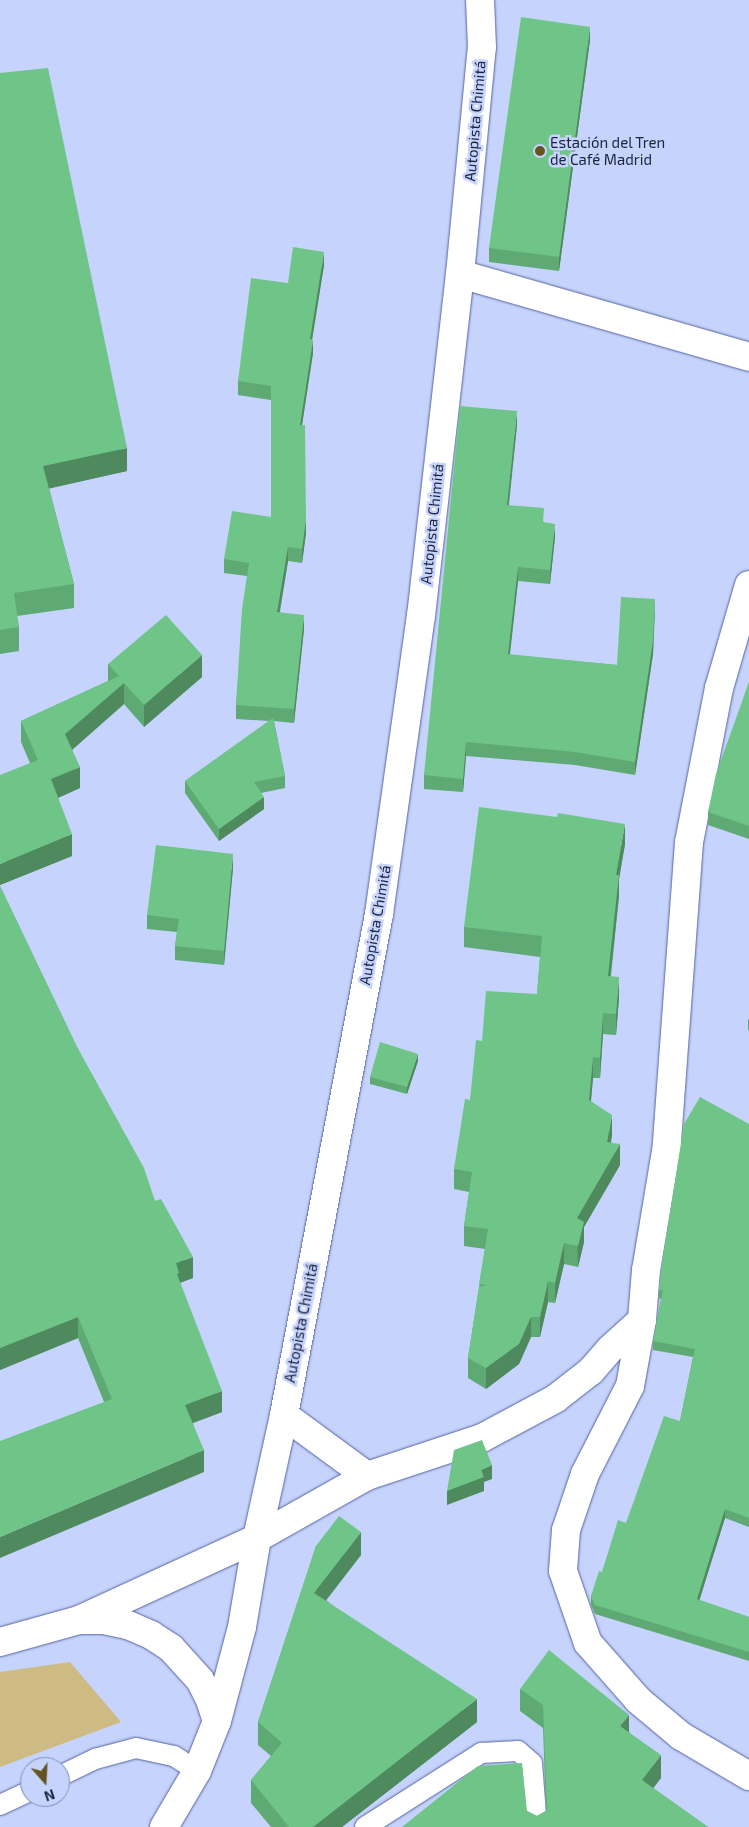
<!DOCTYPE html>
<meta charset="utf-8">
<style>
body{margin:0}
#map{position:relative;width:749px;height:1827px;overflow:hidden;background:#c6d3fc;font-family:"Exo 2",sans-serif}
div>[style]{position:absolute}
.green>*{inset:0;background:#cebb84}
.roads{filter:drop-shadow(0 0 1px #5463a0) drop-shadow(0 0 1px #5463a0)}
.service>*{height:20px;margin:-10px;padding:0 10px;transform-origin:10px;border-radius:10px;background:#fff}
.minor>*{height:28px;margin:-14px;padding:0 14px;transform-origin:14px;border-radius:14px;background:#fff}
.trunk>*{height:28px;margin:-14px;padding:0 14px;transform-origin:14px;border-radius:14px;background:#fff}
.wall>*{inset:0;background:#5fa974}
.shaded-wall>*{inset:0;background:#4e8a5e}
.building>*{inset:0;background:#6fc587}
.dots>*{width:14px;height:14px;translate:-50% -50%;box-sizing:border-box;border:2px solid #c6d3fc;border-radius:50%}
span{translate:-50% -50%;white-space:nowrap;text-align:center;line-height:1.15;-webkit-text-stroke:5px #c6d3fc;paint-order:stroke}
.street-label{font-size:15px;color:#1c233c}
.poi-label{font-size:15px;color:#1c233c}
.left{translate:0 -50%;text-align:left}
.north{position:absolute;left:20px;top:1757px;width:50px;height:50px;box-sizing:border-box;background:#c6d3fc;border:1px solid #828daf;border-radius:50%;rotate:161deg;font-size:14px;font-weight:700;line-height:20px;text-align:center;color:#1c233c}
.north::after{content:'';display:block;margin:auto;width:18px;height:22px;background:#645421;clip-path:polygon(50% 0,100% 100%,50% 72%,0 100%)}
</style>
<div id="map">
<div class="green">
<div style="clip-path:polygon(70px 1662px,121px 1722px,0 1767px,0 1672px)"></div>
</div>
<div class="roads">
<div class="service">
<div style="left:60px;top:1776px;width:39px;rotate:-26deg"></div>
<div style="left:95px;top:1759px;width:42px;rotate:-15deg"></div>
<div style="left:136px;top:1748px;width:39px;rotate:12deg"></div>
<div style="left:174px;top:1756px;width:27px;rotate:33deg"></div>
<div style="left:0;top:1805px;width:33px;rotate:-25deg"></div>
<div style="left:365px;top:1827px;width:138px;rotate:-32.5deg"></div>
<div style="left:481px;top:1753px;width:37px;rotate:-3deg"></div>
<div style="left:518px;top:1751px;width:18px;rotate:41deg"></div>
<div style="left:532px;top:1763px;width:64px;rotate:85.5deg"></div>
</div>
<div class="minor">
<div style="left:460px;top:274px;width:301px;rotate:16deg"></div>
<div style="left:749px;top:585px;width:107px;rotate:106.2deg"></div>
<div style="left:719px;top:688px;width:157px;rotate:101deg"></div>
<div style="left:689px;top:842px;width:304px;rotate:94.2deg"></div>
<div style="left:667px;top:1145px;width:127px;rotate:99.5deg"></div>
<div style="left:646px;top:1270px;width:50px;rotate:94.6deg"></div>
<div style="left:642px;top:1320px;width:67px;rotate:100.3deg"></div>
<div style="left:630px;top:1386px;width:99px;rotate:117.1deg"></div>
<div style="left:585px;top:1474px;width:59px;rotate:108.7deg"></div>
<div style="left:566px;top:1530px;width:41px;rotate:94.2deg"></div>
<div style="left:563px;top:1571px;width:76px;rotate:70.9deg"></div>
<div style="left:588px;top:1643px;width:76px;rotate:48.7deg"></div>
<div style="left:638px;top:1700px;width:56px;rotate:39.9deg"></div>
<div style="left:681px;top:1736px;width:79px;rotate:30.5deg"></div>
<div style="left:284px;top:1415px;width:103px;rotate:36.3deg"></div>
<div style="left:80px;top:1620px;width:24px"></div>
<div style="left:104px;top:1620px;width:25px;rotate:12deg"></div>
<div style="left:128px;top:1625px;width:25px;rotate:23deg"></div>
<div style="left:151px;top:1635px;width:24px;rotate:33deg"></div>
<div style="left:171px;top:1648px;width:43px;rotate:47.8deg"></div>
<div style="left:200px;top:1680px;width:22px;rotate:63deg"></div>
<div style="left:210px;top:1700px;width:22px;rotate:72deg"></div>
<div style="left:0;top:1642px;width:82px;rotate:-15.6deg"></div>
<div style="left:79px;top:1620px;width:196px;rotate:-24.7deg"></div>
<div style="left:257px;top:1538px;width:126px;rotate:-29.4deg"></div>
<div style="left:367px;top:1476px;width:121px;rotate:-18.3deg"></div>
<div style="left:482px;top:1438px;width:83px;rotate:-28.1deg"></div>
<div style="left:555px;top:1399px;width:46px;rotate:-37.9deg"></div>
<div style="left:591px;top:1371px;width:29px;rotate:-49deg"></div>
<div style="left:610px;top:1349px;width:43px;rotate:-42.2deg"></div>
</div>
<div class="trunk">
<div style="left:164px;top:1827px;width:65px;rotate:-59.5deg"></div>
<div style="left:197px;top:1771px;width:54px;rotate:-68.2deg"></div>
<div style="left:217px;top:1721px;width:97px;rotate:-75.1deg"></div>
<div style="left:242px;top:1627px;width:90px;rotate:-80.4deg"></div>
<div style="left:257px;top:1538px;width:126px;rotate:-77.6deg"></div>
<div style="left:284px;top:1415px;width:510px;rotate:-79.26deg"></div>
<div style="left:379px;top:914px;width:301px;rotate:-82deg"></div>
<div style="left:421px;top:616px;width:344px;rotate:-83.5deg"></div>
<div style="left:460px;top:274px;width:228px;rotate:-84.5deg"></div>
<div style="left:482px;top:47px;width:47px;rotate:-92.4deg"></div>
</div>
</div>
<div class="wall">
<div style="clip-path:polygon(590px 40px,559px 271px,489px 262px,489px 248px)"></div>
<div style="clip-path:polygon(0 73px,127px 471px,49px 488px,74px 584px,74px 608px,17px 616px,19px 627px,19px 651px,0 654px)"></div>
<div style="clip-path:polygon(324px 265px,312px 339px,313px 353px,302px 425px,306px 533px,302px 563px,288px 561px,280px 612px,304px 629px,294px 723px,274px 721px,285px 776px,285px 788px,261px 793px,264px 809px,219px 841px,185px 793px,185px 781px,269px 721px,236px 719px,236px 705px,247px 576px,224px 573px,224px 559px,271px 517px,271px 400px,238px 395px,238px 381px,288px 283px)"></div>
<div style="clip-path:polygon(517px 425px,509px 505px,544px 522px,555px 537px,550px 584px,518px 581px,510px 655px,617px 665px,655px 612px,653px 654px,635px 775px,575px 765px,466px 756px,463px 792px,424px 789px,424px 775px)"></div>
<div style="clip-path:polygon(108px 664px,202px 677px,144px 727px,124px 704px,72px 750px,80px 788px,58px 798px,72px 856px,0 885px,30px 763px,21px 742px,21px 721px,108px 681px)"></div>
<div style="clip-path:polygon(749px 682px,749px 839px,708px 825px,708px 812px)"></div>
<div style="clip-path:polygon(625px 844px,619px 879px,619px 896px,611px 976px,619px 998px,616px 1035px,603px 1034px,600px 1078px,593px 1078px,591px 1101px,612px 1135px,611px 1143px,620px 1165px,584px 1227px,584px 1242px,578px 1267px,564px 1264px,555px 1303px,548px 1302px,540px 1337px,531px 1337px,519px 1364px,486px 1389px,468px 1378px,468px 1358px,485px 1249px,464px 1246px,464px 1226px,469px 1192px,454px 1189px,454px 1169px,470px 1100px,482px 1041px,537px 994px,540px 957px,464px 947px,464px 927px)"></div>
<div style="clip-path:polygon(233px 868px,224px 965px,175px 960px,175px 946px,177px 932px,147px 929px,147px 915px)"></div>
<div style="clip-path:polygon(0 886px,76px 1045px,155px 1201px,193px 1278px,180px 1283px,222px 1412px,193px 1423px,204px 1472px,104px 1402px,78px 1338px,0 1370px)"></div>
<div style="clip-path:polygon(749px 1019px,749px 1031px,748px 1029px,748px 1020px)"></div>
<div style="clip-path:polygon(418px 1061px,407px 1094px,370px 1084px,370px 1077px)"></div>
<div style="clip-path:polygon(749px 1124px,749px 1527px,725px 1518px,699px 1600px,749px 1617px,749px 1661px,595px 1614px,591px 1605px,591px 1596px,602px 1572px,626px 1523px,680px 1421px,693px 1357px,653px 1350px,653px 1341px,661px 1299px,659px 1298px,659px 1290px)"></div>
<div style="clip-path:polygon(316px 1546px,361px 1555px,326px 1600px,477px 1722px,342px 1827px,271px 1827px,251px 1803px,251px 1780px,271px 1756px,258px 1745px,258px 1722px)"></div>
<div style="clip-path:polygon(520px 1689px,629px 1732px,661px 1778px,653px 1788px,708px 1827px,402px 1827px,527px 1811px,537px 1816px,546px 1811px,543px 1728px,520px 1711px)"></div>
</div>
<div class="shaded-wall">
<div style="clip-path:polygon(590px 27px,590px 40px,559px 271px,559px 257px)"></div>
<div style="clip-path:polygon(324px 252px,324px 265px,310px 353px,310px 339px)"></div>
<div style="clip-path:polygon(313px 340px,313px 353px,300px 438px,300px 425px)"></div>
<div style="clip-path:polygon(517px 411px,517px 425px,507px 518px,507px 505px)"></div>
<div style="clip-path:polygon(127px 448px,127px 471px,43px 490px,43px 466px)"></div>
<div style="clip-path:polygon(306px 519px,306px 533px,302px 563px,302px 549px)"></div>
<div style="clip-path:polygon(555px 524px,555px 537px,550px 584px,550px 570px)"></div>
<div style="clip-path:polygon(288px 547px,288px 561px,277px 626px,277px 612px)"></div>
<div style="clip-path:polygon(518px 567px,518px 581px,508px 668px,508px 654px)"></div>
<div style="clip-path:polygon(655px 599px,653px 654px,635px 775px,635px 762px)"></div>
<div style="clip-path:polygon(304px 615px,304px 629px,294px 723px,294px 709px)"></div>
<div style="clip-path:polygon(202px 655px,202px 677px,144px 727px,144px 705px)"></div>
<div style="clip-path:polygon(124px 683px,124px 704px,65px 756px,65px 734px)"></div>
<div style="clip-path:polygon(466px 742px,466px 756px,463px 792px,463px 779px)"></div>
<div style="clip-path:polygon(80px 767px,80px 788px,51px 801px,51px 779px)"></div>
<div style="clip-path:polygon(264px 797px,264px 809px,219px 841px,219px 829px)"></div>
<div style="clip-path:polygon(625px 824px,625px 844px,619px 879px,619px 896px,608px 997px,608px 976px,616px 875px)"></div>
<div style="clip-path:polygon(72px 834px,72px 856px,0 885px,0 864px)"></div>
<div style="clip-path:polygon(233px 854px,233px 868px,224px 965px,224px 951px)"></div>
<div style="clip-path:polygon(619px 977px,619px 998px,616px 1035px,616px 1014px)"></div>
<div style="clip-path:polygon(603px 1013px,603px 1034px,600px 1078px,600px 1058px)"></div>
<div style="clip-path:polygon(418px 1054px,418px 1061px,407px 1094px,407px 1087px)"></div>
<div style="clip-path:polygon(593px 1057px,593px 1078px,589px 1120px,589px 1100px)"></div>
<div style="clip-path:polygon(612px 1115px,612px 1135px,607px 1162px,607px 1142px)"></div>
<div style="clip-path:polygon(620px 1144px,620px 1165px,584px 1227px,584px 1242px,578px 1267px,577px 1218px)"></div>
<div style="clip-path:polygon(564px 1243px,564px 1264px,555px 1303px,555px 1283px)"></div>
<div style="clip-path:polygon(193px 1257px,193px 1278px,179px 1283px,179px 1294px,176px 1263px)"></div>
<div style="clip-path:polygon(548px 1281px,548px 1302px,540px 1337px,540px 1317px)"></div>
<div style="clip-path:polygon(78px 1317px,78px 1338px,0 1370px,0 1348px)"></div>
<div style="clip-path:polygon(531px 1317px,531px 1337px,519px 1364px,486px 1389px,486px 1368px)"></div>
<div style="clip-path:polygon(222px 1391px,222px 1412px,185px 1426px,185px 1405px)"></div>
<div style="clip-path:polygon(204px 1450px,204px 1472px,0 1558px,0 1537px)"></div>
<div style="clip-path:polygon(492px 1465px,492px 1479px,484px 1482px,484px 1491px,447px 1505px,447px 1491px,481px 1470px)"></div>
<div style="clip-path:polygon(725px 1509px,725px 1518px,697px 1608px,697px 1599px)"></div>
<div style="clip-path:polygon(361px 1532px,361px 1555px,314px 1616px,314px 1593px)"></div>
<div style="clip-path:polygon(477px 1699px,477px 1722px,342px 1827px,313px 1827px)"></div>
<div style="clip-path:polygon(629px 1715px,629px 1738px,620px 1726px)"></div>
<div style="clip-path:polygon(661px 1755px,661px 1778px,642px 1803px,642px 1780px)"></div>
</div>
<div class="building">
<div style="clip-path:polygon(521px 17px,590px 27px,559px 257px,489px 248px)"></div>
<div style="clip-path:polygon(48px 68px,127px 448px,43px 466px,74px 584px,14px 593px,19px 627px,0 630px,0 73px)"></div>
<div style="clip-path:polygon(293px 247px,324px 252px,310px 339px,313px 340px,300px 425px,305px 425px,306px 519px,302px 549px,288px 547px,277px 612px,304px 615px,294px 709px,236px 705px,242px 609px,249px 563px,224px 559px,232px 511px,271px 517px,271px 386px,238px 381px,251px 278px,288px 283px)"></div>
<div style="clip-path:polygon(460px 406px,517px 411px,507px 505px,544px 508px,543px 522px,555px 524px,550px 570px,518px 567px,508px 654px,617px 665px,621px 597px,655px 599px,653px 641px,635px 762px,575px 752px,466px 742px,463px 779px,424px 775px)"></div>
<div style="clip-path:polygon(166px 615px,202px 655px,144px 705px,124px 683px,65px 734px,80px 767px,51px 779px,72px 834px,0 864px,0 775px,38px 760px,21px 721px,119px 676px,108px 664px)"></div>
<div style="clip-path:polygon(749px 682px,749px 826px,708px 812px,716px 774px)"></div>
<div style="clip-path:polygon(273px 718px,285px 776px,254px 782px,264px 797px,219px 829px,185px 781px)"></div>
<div style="clip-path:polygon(479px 807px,557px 817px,558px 813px,625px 824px,616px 875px,619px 875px,608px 976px,619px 977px,616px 1014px,603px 1013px,600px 1058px,593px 1057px,589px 1100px,612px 1115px,607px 1142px,620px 1144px,577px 1218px,584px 1222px,578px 1246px,564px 1243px,555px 1283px,548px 1281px,540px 1317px,531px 1317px,519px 1344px,486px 1368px,468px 1358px,479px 1287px,487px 1285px,479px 1284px,488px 1229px,464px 1226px,472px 1172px,454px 1169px,465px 1099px,470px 1100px,476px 1040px,482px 1041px,486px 991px,537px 994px,542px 936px,464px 927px)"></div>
<div style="clip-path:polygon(156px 845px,233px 854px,224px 951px,175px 946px,179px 919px,147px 915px)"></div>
<div style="clip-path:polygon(0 886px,76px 1045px,144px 1168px,155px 1201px,161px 1199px,193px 1257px,176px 1263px,179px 1273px,177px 1274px,222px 1391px,185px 1405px,204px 1450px,0 1537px,0 1441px,112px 1399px,78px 1317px,0 1348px)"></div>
<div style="clip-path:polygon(380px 1042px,418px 1054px,407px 1087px,370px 1077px)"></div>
<div style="clip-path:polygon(700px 1097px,749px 1124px,749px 1518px,725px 1509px,697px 1599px,749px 1617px,749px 1652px,595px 1605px,591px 1596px,599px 1571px,602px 1572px,618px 1520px,626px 1523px,664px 1416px,680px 1421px,695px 1349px,653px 1341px,663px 1290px,659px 1290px,662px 1263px,684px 1124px)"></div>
<div style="clip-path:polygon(482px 1440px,492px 1465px,481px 1470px,484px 1477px,447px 1491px,454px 1450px)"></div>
<div style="clip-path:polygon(339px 1516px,361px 1532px,314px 1593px,477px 1699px,313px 1827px,289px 1827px,251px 1780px,282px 1743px,258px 1722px,316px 1546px)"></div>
<div style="clip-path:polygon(549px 1650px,629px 1715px,620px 1726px,661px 1755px,642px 1780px,708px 1827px,402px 1827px,478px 1766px,522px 1763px,527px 1811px,537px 1816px,547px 1810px,543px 1705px,520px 1689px)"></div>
</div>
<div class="dots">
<div style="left:540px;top:151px;background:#645421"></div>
</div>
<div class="street-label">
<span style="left:475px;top:121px;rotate:-85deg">Autopista Chimitá</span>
<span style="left:432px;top:524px;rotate:-84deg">Autopista Chimitá</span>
<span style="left:375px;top:925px;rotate:-80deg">Autopista Chimitá</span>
<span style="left:301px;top:1323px;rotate:-79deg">Autopista Chimitá</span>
</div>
<div class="poi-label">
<span class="left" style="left:550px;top:151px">Estación del Tren<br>de Café Madrid</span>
</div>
<div class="north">N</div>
</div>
